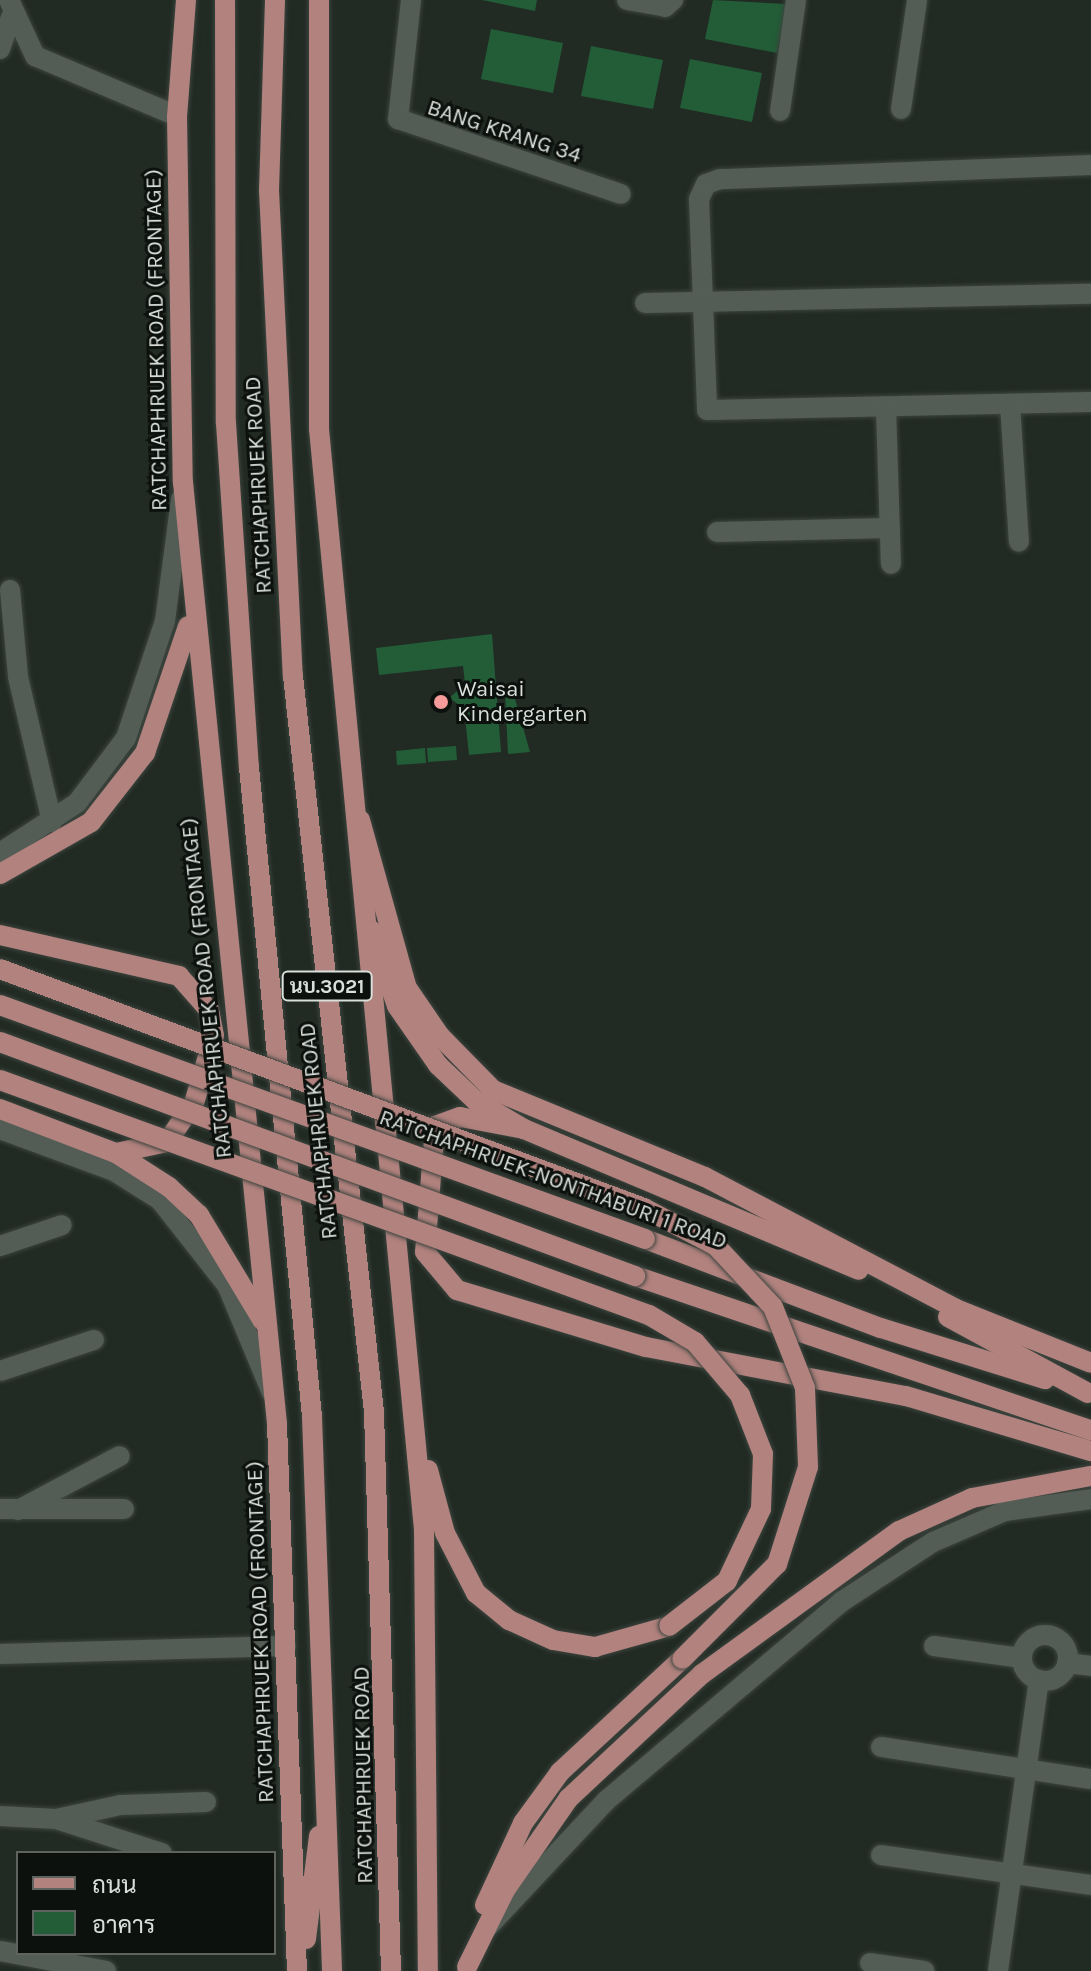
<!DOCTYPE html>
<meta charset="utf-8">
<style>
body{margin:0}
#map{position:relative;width:1091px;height:1971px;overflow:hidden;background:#212a23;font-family:Karla,Sarabun,sans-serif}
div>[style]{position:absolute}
.building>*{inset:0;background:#225d37}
.roads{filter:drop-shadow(0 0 2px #3c443e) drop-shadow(0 0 2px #3c443e)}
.minor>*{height:20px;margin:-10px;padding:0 10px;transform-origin:10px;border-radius:10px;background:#535d55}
.minor>.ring{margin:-10px;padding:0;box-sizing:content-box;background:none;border:20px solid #535d55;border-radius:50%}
.major>*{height:20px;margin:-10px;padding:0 10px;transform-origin:10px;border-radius:10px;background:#b1827e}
.bridges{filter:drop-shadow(0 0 2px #3c443e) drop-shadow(0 0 2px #3c443e)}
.major-bridge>*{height:20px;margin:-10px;padding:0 10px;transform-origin:10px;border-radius:10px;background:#b1827e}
.dots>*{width:22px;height:22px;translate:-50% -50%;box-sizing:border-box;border:4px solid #0d110e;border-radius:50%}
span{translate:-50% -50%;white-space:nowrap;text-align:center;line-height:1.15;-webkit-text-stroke:6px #0d110e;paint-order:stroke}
.shield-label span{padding:2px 6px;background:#0d110e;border:2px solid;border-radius:6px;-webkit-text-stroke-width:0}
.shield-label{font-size:20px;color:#d9dfdb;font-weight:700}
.street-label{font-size:22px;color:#d9dfdb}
.poi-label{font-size:22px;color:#d9dfdb}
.left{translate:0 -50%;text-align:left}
.legend{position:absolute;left:16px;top:1851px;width:260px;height:104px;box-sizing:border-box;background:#0d110e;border:2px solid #5f6360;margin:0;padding:10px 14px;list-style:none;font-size:24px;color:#d9dfdb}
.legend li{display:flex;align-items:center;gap:16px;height:40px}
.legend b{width:40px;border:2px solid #5f6360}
</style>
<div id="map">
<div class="building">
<div style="clip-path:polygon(482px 0,537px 0,535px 11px)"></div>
<div style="clip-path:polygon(713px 0,787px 4px,777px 53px,705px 39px)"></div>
<div style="clip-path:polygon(491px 29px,563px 43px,553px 93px,481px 79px)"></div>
<div style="clip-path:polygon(591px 46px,663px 60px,653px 109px,581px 96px)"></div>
<div style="clip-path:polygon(690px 59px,762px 73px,752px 122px,680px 108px)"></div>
<div style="clip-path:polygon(492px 634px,501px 752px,469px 755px,464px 708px,449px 698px,465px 684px,463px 666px,379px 675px,376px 648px)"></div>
<div style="clip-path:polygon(505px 692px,514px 695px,530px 752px,508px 754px)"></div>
<div style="clip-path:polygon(456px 746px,457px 760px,428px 762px,427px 748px)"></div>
<div style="clip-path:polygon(425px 748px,426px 763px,397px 765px,396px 751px)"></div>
</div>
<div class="roads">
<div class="minor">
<div style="left:9px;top:0;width:62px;rotate:65.1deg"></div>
<div style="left:35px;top:56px;width:154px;rotate:22.9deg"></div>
<div style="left:411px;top:0;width:120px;rotate:96.2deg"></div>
<div style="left:398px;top:119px;width:235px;rotate:18.6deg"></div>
<div style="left:627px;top:0;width:39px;rotate:10deg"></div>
<div style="left:665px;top:7px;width:11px;rotate:-41deg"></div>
<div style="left:0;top:49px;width:34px;rotate:-71deg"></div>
<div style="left:901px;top:109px;width:110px;rotate:-81.6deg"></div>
<div style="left:780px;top:111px;width:112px;rotate:-81.8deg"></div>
<div style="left:1091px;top:165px;width:371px;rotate:177.8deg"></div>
<div style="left:720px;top:179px;width:15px;rotate:160deg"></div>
<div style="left:706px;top:184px;width:17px;rotate:115deg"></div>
<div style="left:699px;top:199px;width:211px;rotate:87.8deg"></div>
<div style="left:707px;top:410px;width:384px;rotate:-1.2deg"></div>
<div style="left:645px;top:303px;width:446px;rotate:-1.2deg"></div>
<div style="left:1010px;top:404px;width:138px;rotate:86.3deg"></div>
<div style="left:886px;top:408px;width:156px;rotate:88.2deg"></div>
<div style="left:717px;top:532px;width:173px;rotate:-1.3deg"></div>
<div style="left:10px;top:590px;width:87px;rotate:84.7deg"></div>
<div style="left:18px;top:677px;width:149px;rotate:76.8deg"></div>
<div style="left:0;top:853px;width:92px;rotate:-33deg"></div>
<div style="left:77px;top:803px;width:81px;rotate:-53deg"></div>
<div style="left:126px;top:738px;width:123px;rotate:-71.6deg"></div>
<div style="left:165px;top:621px;width:123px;rotate:-82.5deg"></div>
<div style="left:0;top:1129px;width:121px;rotate:20.2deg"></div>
<div style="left:114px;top:1171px;width:54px;rotate:32.2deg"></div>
<div style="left:160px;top:1200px;width:108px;rotate:51.8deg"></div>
<div style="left:227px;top:1285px;width:117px;rotate:67.4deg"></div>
<div style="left:0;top:1246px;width:65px;rotate:-18.7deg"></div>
<div style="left:0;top:1371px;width:99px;rotate:-18.3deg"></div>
<div style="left:0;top:1509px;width:124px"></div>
<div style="left:18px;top:1510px;width:115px;rotate:-27.9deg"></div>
<div class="ring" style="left:1022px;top:1635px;width:26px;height:26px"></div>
<div style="left:934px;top:1646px;width:89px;rotate:7.8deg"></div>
<div style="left:0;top:1654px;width:286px;rotate:-1.6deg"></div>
<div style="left:1067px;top:1663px;width:24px;rotate:7deg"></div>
<div style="left:881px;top:1747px;width:212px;rotate:8.7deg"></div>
<div style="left:0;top:1816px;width:56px;rotate:3.1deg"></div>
<div style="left:56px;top:1819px;width:66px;rotate:-12.2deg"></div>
<div style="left:121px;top:1805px;width:85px;rotate:-2deg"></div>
<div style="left:56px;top:1819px;width:111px;rotate:17.8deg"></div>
<div style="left:881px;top:1855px;width:212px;rotate:8.1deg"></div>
<div style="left:488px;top:1927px;width:174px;rotate:-46.9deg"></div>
<div style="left:607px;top:1800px;width:307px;rotate:-40.2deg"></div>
<div style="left:841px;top:1602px;width:110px;rotate:-33.1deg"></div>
<div style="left:933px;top:1542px;width:78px;rotate:-23.3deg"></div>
<div style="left:1005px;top:1511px;width:87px;rotate:-7.9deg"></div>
<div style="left:0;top:1951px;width:108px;rotate:10.7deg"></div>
<div style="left:870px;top:1963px;width:55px;rotate:8.4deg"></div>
<div style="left:998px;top:1971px;width:294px;rotate:-82deg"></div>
</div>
<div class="major">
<div style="left:186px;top:0;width:116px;rotate:94.4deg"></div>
<div style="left:177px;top:116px;width:366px;rotate:89.1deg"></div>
<div style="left:183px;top:482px;width:947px;rotate:84.3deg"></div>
<div style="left:277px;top:1424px;width:547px;rotate:87.91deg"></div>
<div style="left:225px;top:0;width:423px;rotate:89.9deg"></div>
<div style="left:226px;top:423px;width:345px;rotate:86.2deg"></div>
<div style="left:249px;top:767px;width:653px;rotate:84.46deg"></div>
<div style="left:312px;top:1417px;width:554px;rotate:87.93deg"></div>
<div style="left:275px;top:0;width:190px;rotate:91.8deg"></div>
<div style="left:269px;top:190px;width:487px;rotate:87.2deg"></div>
<div style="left:293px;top:676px;width:740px;rotate:83.72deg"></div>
<div style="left:374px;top:1412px;width:559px;rotate:88.26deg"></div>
<div style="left:319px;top:0;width:429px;rotate:90deg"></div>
<div style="left:319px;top:429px;width:1106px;rotate:84.55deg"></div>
<div style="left:424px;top:1530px;width:441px;rotate:89.5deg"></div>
<div style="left:360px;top:820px;width:174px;rotate:74.4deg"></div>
<div style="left:407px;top:988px;width:58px;rotate:55.5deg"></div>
<div style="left:440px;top:1036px;width:76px;rotate:45.5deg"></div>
<div style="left:493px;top:1090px;width:229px;rotate:22.3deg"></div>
<div style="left:705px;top:1177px;width:284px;rotate:27.7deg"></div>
<div style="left:956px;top:1309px;width:145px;rotate:21.8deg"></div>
<div style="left:0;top:874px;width:105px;rotate:-29.7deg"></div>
<div style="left:91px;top:822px;width:88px;rotate:-52deg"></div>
<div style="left:145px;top:753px;width:134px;rotate:-71.3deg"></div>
<div style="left:371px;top:930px;width:80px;rotate:71.1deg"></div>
<div style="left:397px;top:1006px;width:72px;rotate:55.2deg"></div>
<div style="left:438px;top:1065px;width:52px;rotate:43.5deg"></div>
<div style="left:476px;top:1101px;width:56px;rotate:30.3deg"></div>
<div style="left:524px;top:1129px;width:363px;rotate:22.8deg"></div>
<div style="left:0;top:935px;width:184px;rotate:12.9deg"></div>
<div style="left:179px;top:976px;width:45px;rotate:48.6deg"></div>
<div style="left:209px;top:1010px;width:26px;rotate:79deg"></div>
<div style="left:214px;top:1036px;width:70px;rotate:106.6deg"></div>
<div style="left:194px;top:1103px;width:47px;rotate:124.7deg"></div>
<div style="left:167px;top:1142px;width:52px;rotate:167.8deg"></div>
<div style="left:0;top:1109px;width:124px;rotate:20.8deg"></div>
<div style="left:116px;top:1153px;width:63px;rotate:32.7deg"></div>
<div style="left:169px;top:1187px;width:41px;rotate:43deg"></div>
<div style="left:199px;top:1215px;width:124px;rotate:58.9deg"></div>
<div style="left:524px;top:1129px;width:65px;rotate:-169.4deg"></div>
<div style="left:460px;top:1117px;width:27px;rotate:160deg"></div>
<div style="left:435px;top:1126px;width:126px;rotate:94.5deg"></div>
<div style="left:425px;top:1252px;width:50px;rotate:49.9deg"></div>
<div style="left:457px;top:1290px;width:197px;rotate:16.8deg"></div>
<div style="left:646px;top:1347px;width:265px;rotate:10.7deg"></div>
<div style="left:906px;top:1396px;width:193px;rotate:16.6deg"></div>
<div style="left:645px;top:1239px;width:252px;rotate:20.7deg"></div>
<div style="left:881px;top:1328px;width:172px;rotate:17.3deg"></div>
<div style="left:635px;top:1276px;width:481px;rotate:18.7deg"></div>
<div style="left:948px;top:1317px;width:159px;rotate:28.5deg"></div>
<div style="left:428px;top:1470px;width:65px;rotate:74.9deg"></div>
<div style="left:445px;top:1533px;width:68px;rotate:62.7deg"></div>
<div style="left:476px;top:1593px;width:43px;rotate:39.3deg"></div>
<div style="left:509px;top:1620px;width:48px;rotate:24.4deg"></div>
<div style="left:553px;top:1640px;width:43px;rotate:9.5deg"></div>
<div style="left:595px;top:1647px;width:77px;rotate:-15.8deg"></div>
<div style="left:485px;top:1905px;width:90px;rotate:-65.1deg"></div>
<div style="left:523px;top:1823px;width:63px;rotate:-54deg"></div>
<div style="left:560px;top:1772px;width:166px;rotate:-42.8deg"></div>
<div style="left:306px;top:1939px;width:104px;rotate:-82.8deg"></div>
<div style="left:467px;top:1967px;width:86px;rotate:-63.7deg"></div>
<div style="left:505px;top:1890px;width:112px;rotate:-55.2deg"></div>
<div style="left:569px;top:1798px;width:182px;rotate:-43deg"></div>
<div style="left:702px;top:1674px;width:243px;rotate:-36deg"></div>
<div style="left:899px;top:1531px;width:80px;rotate:-24.3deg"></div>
<div style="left:972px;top:1498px;width:121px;rotate:-10.5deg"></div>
</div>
</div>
<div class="bridges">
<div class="major-bridge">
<div style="left:0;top:969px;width:687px;rotate:20.36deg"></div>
<div style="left:644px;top:1208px;width:81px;rotate:27.8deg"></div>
<div style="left:716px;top:1246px;width:83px;rotate:46.9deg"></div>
<div style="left:773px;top:1307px;width:87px;rotate:68.4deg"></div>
<div style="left:805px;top:1388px;width:79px;rotate:87.8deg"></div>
<div style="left:808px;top:1467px;width:102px;rotate:107.7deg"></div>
<div style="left:777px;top:1564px;width:134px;rotate:135deg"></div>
<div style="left:0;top:1005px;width:686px;rotate:19.94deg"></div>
<div style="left:0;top:1042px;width:677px;rotate:20.23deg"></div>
<div style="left:0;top:1080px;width:690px;rotate:19.91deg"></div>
<div style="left:649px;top:1315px;width:53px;rotate:30.4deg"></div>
<div style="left:695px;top:1342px;width:70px;rotate:49.7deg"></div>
<div style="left:740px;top:1395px;width:63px;rotate:68.7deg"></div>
<div style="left:763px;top:1454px;width:55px;rotate:92.1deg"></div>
<div style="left:761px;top:1509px;width:80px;rotate:115.3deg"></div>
<div style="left:727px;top:1581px;width:73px;rotate:142.2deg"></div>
</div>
</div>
<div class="dots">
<div style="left:441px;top:702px;background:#f59b9a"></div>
</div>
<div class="shield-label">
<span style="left:327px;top:986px">นบ.3021</span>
</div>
<div class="street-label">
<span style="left:504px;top:132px;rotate:18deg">BANG KRANG 34</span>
<span style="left:157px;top:340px;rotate:-91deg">RATCHAPHRUEK ROAD (FRONTAGE)</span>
<span style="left:259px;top:485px;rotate:-93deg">RATCHAPHRUEK ROAD</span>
<span style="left:207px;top:988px;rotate:-96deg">RATCHAPHRUEK ROAD (FRONTAGE)</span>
<span style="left:319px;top:1131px;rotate:-96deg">RATCHAPHRUEK ROAD</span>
<span style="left:553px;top:1180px;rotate:20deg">RATCHAPHRUEK-NONTHABURI 1 ROAD</span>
<span style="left:261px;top:1632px;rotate:-92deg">RATCHAPHRUEK ROAD (FRONTAGE)</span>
<span style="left:364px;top:1775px;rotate:-91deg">RATCHAPHRUEK ROAD</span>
</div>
<div class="poi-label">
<span class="left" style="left:457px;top:702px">Waisai<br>Kindergarten</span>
</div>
<ul class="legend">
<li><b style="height:10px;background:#b1827e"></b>ถนน</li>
<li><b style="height:22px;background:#225d37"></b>อาคาร</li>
</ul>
</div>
